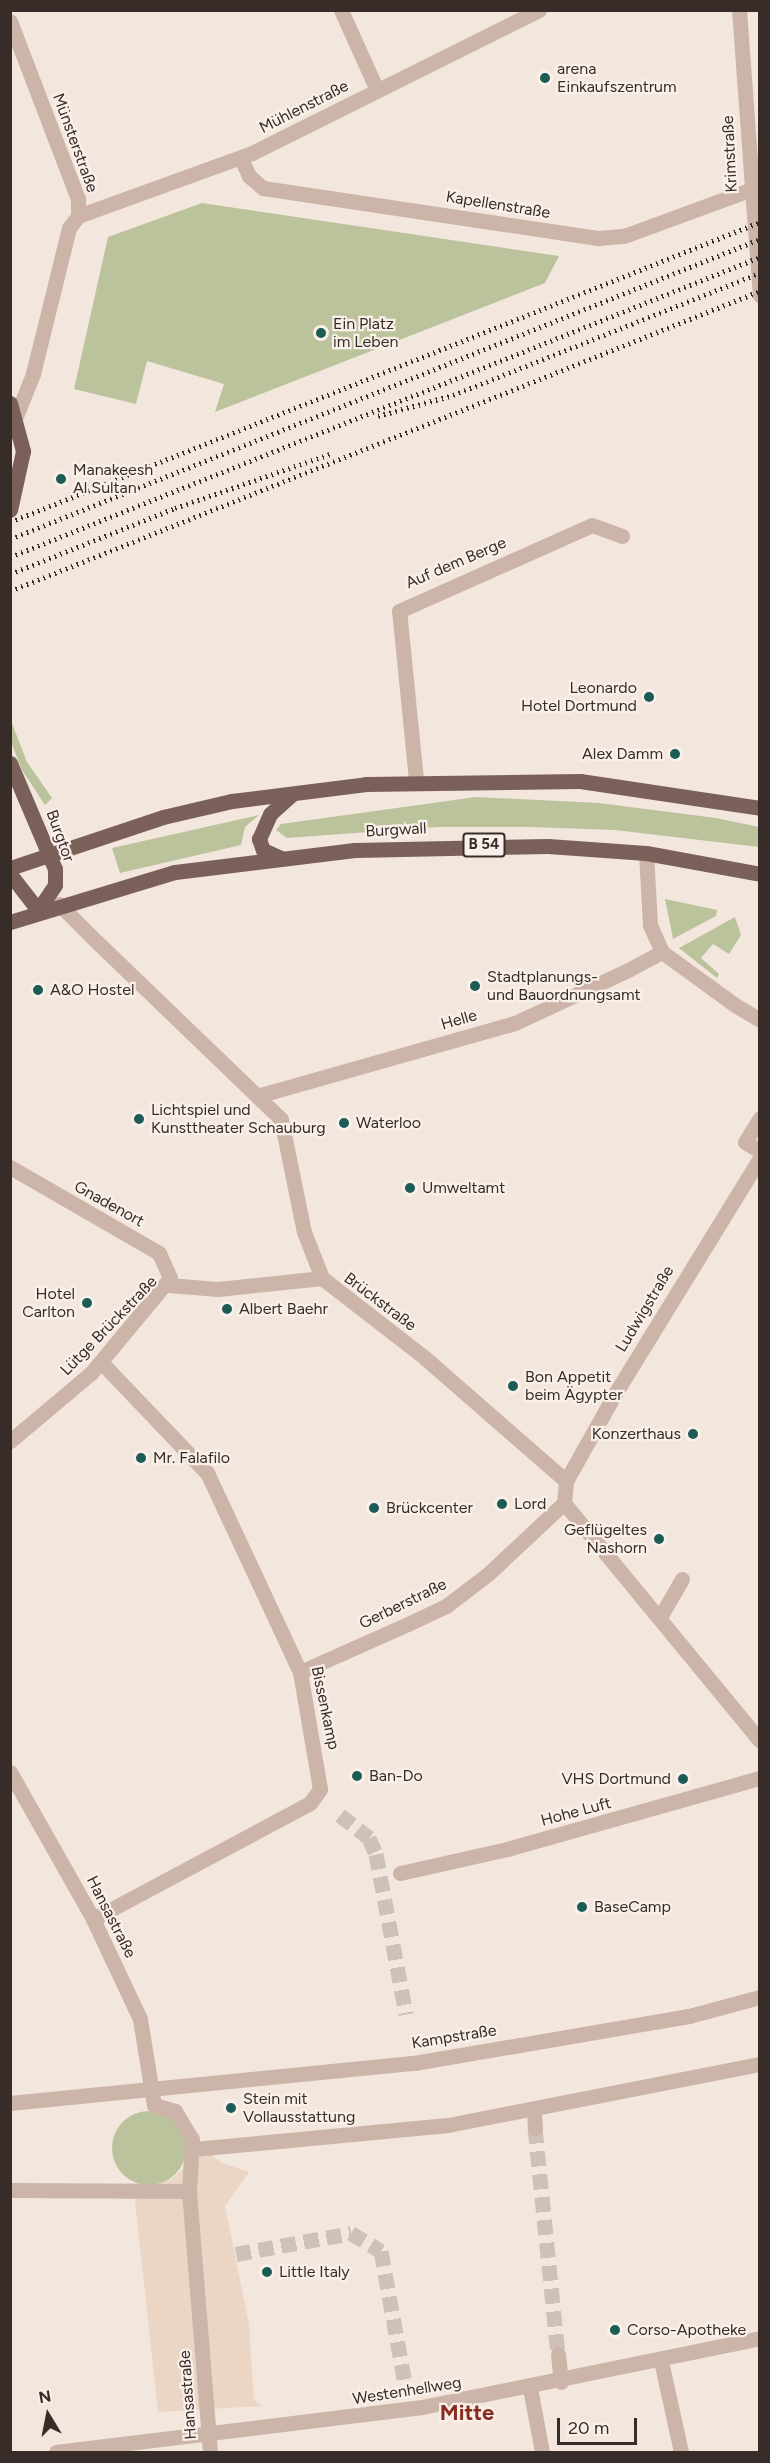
<!DOCTYPE html>
<meta charset="utf-8">
<style>
body{margin:0}
#map{position:relative;width:770px;height:2463px;overflow:hidden;background:#f3e6dd;font-family:Figtree,sans-serif}
div>[style]{position:absolute}
.green>*{inset:0;background:#bbc39c}
.round{border-radius:50%}
.plaza>*{inset:0;background:#ebd5c4}
.pedestrian-tunnel>*{height:15px;margin-top:-7.5px;transform-origin:0;background:repeating-linear-gradient(90deg,#cec1b9 0 15px,transparent 0 23px)}
.pedestrian>*{height:15px;margin:-7.5px;padding:0 7.5px;transform-origin:7.5px;border-radius:7.5px;background:#ccb4a8}
.minor>*{height:15px;margin:-7.5px;padding:0 7.5px;transform-origin:7.5px;border-radius:7.5px;background:#ccb4a8}
.primary>*{height:15px;margin:-7.5px;padding:0 7.5px;transform-origin:7.5px;border-radius:7.5px;background:#7b6059}
.rail>*{height:4.5px;margin-top:-2.25px;transform-origin:0;background:repeating-linear-gradient(90deg,#382c29 0 1.5px,transparent 0 6px)}
.dots>*{width:16px;height:16px;translate:-50% -50%;box-sizing:border-box;border:3px solid #faf0ea;border-radius:50%}
span{translate:-50% -50%;white-space:nowrap;text-align:center;line-height:1.15;-webkit-text-stroke:4.5px #faf0ea;paint-order:stroke}
.shield-label span{padding:2px 4px;background:#faf0ea;border:2px solid;border-radius:4px;-webkit-text-stroke-width:0}
.shield-label{font-size:15px;color:#382c29;font-weight:700}
.poi-label{font-size:16px;color:#382c29}
.left{translate:0 -50%;text-align:left}
.right{translate:-100% -50%;text-align:right}
.street-label{font-size:16px;color:#382c29}
.district-label{font-size:22px;color:#892b1f;font-weight:700}
.frame{position:absolute;inset:0;border:12px solid #382c29;pointer-events:none}
.north{position:absolute;left:18px;top:2385px;width:60px;height:60px;-webkit-text-stroke:4px #faf0ea;paint-order:stroke;rotate:350deg;font-size:16px;font-weight:700;line-height:24px;text-align:center;color:#382c29}
.north::after{content:'';display:block;margin:auto;width:21px;height:27px;background:#382c29;clip-path:polygon(50% 0,100% 100%,50% 72%,0 100%)}
.scale{position:absolute;left:557px;top:2418px;width:80px;height:27px;box-sizing:border-box;border:3px solid #382c29;border-top:0;padding-left:8px;font-size:18px;line-height:21px;white-space:nowrap;color:#382c29;-webkit-text-stroke:4px #faf0ea;paint-order:stroke}
</style>
<div id="map">
<div class="green">
<div style="clip-path:polygon(202px 203px,559px 256px,545px 283px,215px 412px,224px 384px,147px 361px,136px 404px,74px 389px,108px 237px)"></div>
<div style="clip-path:polygon(11px 721px,27px 762px,52px 798px,45px 805px,22px 770px,11px 742px)"></div>
<div style="clip-path:polygon(476px 797px,599px 803px,716px 818px,759px 827px,759px 847px,615px 830px,531px 827px,437px 827px,287px 838px,276px 830px,281px 824px)"></div>
<div style="clip-path:polygon(259px 815px,245px 827px,241px 845px,120px 873px,112px 848px)"></div>
<div style="clip-path:polygon(665px 899px,717px 910px,716px 916px,673px 939px)"></div>
<div style="clip-path:polygon(735px 917px,741px 935px,729px 954px,713px 944px,701px 958px,719px 974px,717px 978px,679px 948px)"></div>
<div class="round" style="left:112px;top:2111px;width:74px;height:74px"></div>
</div>
<div class="plaza">
<div style="clip-path:polygon(203px 2149px,222px 2163px,249px 2172px,225px 2206px,249px 2324px,254px 2400px,262px 2406px,158px 2412px,134px 2192px,172px 2179px)"></div>
</div>
<div class="pedestrian-tunnel">
<div style="left:340px;top:1815px;width:37px;rotate:38deg"></div>
<div style="left:369px;top:1838px;width:17px;rotate:66deg"></div>
<div style="left:376px;top:1854px;width:163px;rotate:79.4deg"></div>
<div style="left:535px;top:2128px;width:227px;rotate:84.2deg"></div>
<div style="left:236px;top:2254px;width:117px;rotate:-10.3deg"></div>
<div style="left:351px;top:2233px;width:35px;rotate:31deg"></div>
<div style="left:381px;top:2251px;width:134px;rotate:79.7deg"></div>
</div>
<div class="pedestrian">
<div style="left:97px;top:942px;width:255px;rotate:43.9deg"></div>
<div style="left:281px;top:1119px;width:115px;rotate:78.5deg"></div>
<div style="left:304px;top:1232px;width:49px;rotate:68.6deg"></div>
<div style="left:322px;top:1278px;width:130px;rotate:37.8deg"></div>
<div style="left:425px;top:1358px;width:187px;rotate:41.1deg"></div>
<div style="left:735px;top:1005px;width:29px;rotate:31deg"></div>
<div style="left:257px;top:1096px;width:268px;rotate:-15.8deg"></div>
<div style="left:515px;top:1023px;width:125px;rotate:-25.1deg"></div>
<div style="left:760px;top:1118px;width:28px;rotate:122deg"></div>
<div style="left:745px;top:1142px;width:17px;rotate:31deg"></div>
<div style="left:760px;top:1158px;width:283px;rotate:121.6deg"></div>
<div style="left:612px;top:1399px;width:94px;rotate:119.3deg"></div>
<div style="left:566px;top:1481px;width:22px;rotate:95deg"></div>
<div style="left:564px;top:1503px;width:308px;rotate:50.5deg"></div>
<div style="left:168px;top:1285px;width:50px;rotate:4.6deg"></div>
<div style="left:218px;top:1289px;width:105px;rotate:-6deg"></div>
<div style="left:660px;top:1617px;width:44px;rotate:-59.9deg"></div>
<div style="left:408px;top:1624px;width:42px;rotate:-25.3deg"></div>
<div style="left:446px;top:1606px;width:53px;rotate:-37.3deg"></div>
<div style="left:488px;top:1574px;width:104px;rotate:-43.1deg"></div>
<div style="left:400px;top:1873px;width:110px;rotate:-12.6deg"></div>
<div style="left:507px;top:1849px;width:263px;rotate:-15.7deg"></div>
<div style="left:93px;top:1919px;width:110px;rotate:64.8deg"></div>
<div style="left:140px;top:2019px;width:87px;rotate:80.8deg"></div>
<div style="left:154px;top:2105px;width:22px;rotate:16deg"></div>
<div style="left:175px;top:2111px;width:33px;rotate:59deg"></div>
<div style="left:192px;top:2139px;width:52px;rotate:93.3deg"></div>
<div style="left:189px;top:2191px;width:262px;rotate:85.4deg"></div>
<div style="left:10px;top:2103px;width:406px;rotate:-5.7deg"></div>
<div style="left:414px;top:2063px;width:279px;rotate:-9.7deg"></div>
<div style="left:689px;top:2016px;width:73px;rotate:-15deg"></div>
<div style="left:534px;top:2111px;width:17px;rotate:87deg"></div>
<div style="left:194px;top:2149px;width:255px;rotate:-5.4deg"></div>
<div style="left:448px;top:2125px;width:318px;rotate:-11.1deg"></div>
<div style="left:10px;top:2190px;width:179px;rotate:0.3deg"></div>
<div style="left:558px;top:2354px;width:28px;rotate:84deg"></div>
<div style="left:661px;top:2361px;width:93px;rotate:77.6deg"></div>
<div style="left:530px;top:2388px;width:65px;rotate:79.4deg"></div>
<div style="left:56px;top:2452px;width:369px;rotate:-7deg"></div>
<div style="left:422px;top:2407px;width:345px;rotate:-11.5deg"></div>
</div>
<div class="minor">
<div style="left:341px;top:10px;width:88px;rotate:65.8deg"></div>
<div style="left:739px;top:10px;width:286px;rotate:85.8deg"></div>
<div style="left:10px;top:21px;width:191px;rotate:69.1deg"></div>
<div style="left:78px;top:199px;width:17px;rotate:90deg"></div>
<div style="left:78px;top:216px;width:15px;rotate:127deg"></div>
<div style="left:69px;top:228px;width:150px;rotate:103.9deg"></div>
<div style="left:33px;top:374px;width:45px;rotate:112deg"></div>
<div style="left:241px;top:158px;width:20px;rotate:66deg"></div>
<div style="left:249px;top:176px;width:18px;rotate:41deg"></div>
<div style="left:263px;top:188px;width:340px;rotate:8.5deg"></div>
<div style="left:599px;top:238px;width:25px;rotate:-5deg"></div>
<div style="left:624px;top:236px;width:145px;rotate:-20.2deg"></div>
<div style="left:78px;top:216px;width:185px;rotate:-19.9deg"></div>
<div style="left:252px;top:153px;width:321px;rotate:-26.5deg"></div>
<div style="left:416px;top:780px;width:170px;rotate:-95.7deg"></div>
<div style="left:399px;top:611px;width:211px;rotate:-24deg"></div>
<div style="left:592px;top:525px;width:32px;rotate:20deg"></div>
<div style="left:646px;top:853px;width:72px;rotate:86.8deg"></div>
<div style="left:650px;top:925px;width:30px;rotate:66deg"></div>
<div style="left:662px;top:952px;width:90px;rotate:36deg"></div>
<div style="left:59px;top:904px;width:54px;rotate:45deg"></div>
<div style="left:628px;top:970px;width:38px;rotate:-28deg"></div>
<div style="left:10px;top:1167px;width:172px;rotate:30deg"></div>
<div style="left:159px;top:1253px;width:27px;rotate:66deg"></div>
<div style="left:170px;top:1278px;width:124px;rotate:129.7deg"></div>
<div style="left:91px;top:1373px;width:106px;rotate:140deg"></div>
<div style="left:300px;top:1672px;width:118px;rotate:-24deg"></div>
<div style="left:10px;top:1772px;width:169px;rotate:60.5deg"></div>
<div style="left:93px;top:1919px;width:246px;rotate:-28.1deg"></div>
<div style="left:310px;top:1803px;width:17px;rotate:-54deg"></div>
<div style="left:320px;top:1789px;width:119px;rotate:-99.7deg"></div>
<div style="left:300px;top:1672px;width:220px;rotate:-115deg"></div>
<div style="left:207px;top:1473px;width:153px;rotate:-133.7deg"></div>
</div>
<div class="primary">
<div style="left:10px;top:403px;width:50px;rotate:74.8deg"></div>
<div style="left:23px;top:451px;width:60px;rotate:102.4deg"></div>
<div style="left:10px;top:763px;width:115px;rotate:67deg"></div>
<div style="left:55px;top:869px;width:16px;rotate:90deg"></div>
<div style="left:55px;top:885px;width:30px;rotate:124deg"></div>
<div style="left:281px;top:858px;width:20px;rotate:-156deg"></div>
<div style="left:263px;top:850px;width:12px;rotate:-110deg"></div>
<div style="left:259px;top:839px;width:27px;rotate:-66deg"></div>
<div style="left:270px;top:814px;width:30px;rotate:-42deg"></div>
<div style="left:10px;top:868px;width:161px;rotate:-18.4deg"></div>
<div style="left:163px;top:817px;width:71px;rotate:-13.1deg"></div>
<div style="left:232px;top:801px;width:135px;rotate:-7.2deg"></div>
<div style="left:366px;top:784px;width:214px;rotate:-0.8deg"></div>
<div style="left:580px;top:781px;width:182px;rotate:8.5deg"></div>
<div style="left:10px;top:874px;width:46px;rotate:52.1deg"></div>
<div style="left:10px;top:922px;width:172px;rotate:-16.9deg"></div>
<div style="left:175px;top:872px;width:181px;rotate:-7deg"></div>
<div style="left:355px;top:850px;width:193px;rotate:-1.2deg"></div>
<div style="left:548px;top:846px;width:98px;rotate:4.1deg"></div>
<div style="left:646px;top:853px;width:116px;rotate:10.4deg"></div>
</div>
<div class="rail">
<div style="left:378px;top:416px;width:78px;rotate:-15.6deg"></div>
<div style="left:453px;top:395px;width:330px;rotate:-21.7deg"></div>
<div style="left:10px;top:522px;width:808px;rotate:-21.8deg"></div>
<div style="left:10px;top:539px;width:808px;rotate:-21.8deg"></div>
<div style="left:10px;top:557px;width:808px;rotate:-21.8deg"></div>
<div style="left:10px;top:574px;width:178px;rotate:-21.8deg"></div>
<div style="left:175px;top:508px;width:167px;rotate:-19.2deg"></div>
<div style="left:10px;top:591px;width:808px;rotate:-21.8deg"></div>
</div>
<div class="dots">
<div style="left:545px;top:78px;background:#1d5b57"></div>
<div style="left:321px;top:333px;background:#1d5b57"></div>
<div style="left:61px;top:479px;background:#1d5b57"></div>
<div style="left:649px;top:697px;background:#1d5b57"></div>
<div style="left:675px;top:754px;background:#1d5b57"></div>
<div style="left:475px;top:986px;background:#1d5b57"></div>
<div style="left:38px;top:990px;background:#1d5b57"></div>
<div style="left:139px;top:1119px;background:#1d5b57"></div>
<div style="left:344px;top:1123px;background:#1d5b57"></div>
<div style="left:410px;top:1188px;background:#1d5b57"></div>
<div style="left:87px;top:1303px;background:#1d5b57"></div>
<div style="left:227px;top:1309px;background:#1d5b57"></div>
<div style="left:513px;top:1386px;background:#1d5b57"></div>
<div style="left:693px;top:1434px;background:#1d5b57"></div>
<div style="left:141px;top:1458px;background:#1d5b57"></div>
<div style="left:502px;top:1504px;background:#1d5b57"></div>
<div style="left:374px;top:1508px;background:#1d5b57"></div>
<div style="left:659px;top:1539px;background:#1d5b57"></div>
<div style="left:357px;top:1776px;background:#1d5b57"></div>
<div style="left:683px;top:1779px;background:#1d5b57"></div>
<div style="left:582px;top:1907px;background:#1d5b57"></div>
<div style="left:231px;top:2108px;background:#1d5b57"></div>
<div style="left:267px;top:2272px;background:#1d5b57"></div>
<div style="left:615px;top:2330px;background:#1d5b57"></div>
</div>
<div class="shield-label">
<span style="left:484px;top:845px">B 54</span>
</div>
<div class="poi-label">
<span class="left" style="left:557px;top:78px">arena<br>Einkaufszentrum</span>
<span class="left" style="left:333px;top:333px">Ein Platz<br>im Leben</span>
<span class="left" style="left:73px;top:479px">Manakeesh<br>Al Sultan</span>
<span class="right" style="left:637px;top:697px">Leonardo<br>Hotel Dortmund</span>
<span class="right" style="left:663px;top:754px">Alex Damm</span>
<span class="left" style="left:487px;top:986px">Stadtplanungs-<br>und Bauordnungsamt</span>
<span class="left" style="left:50px;top:990px">A&amp;O Hostel</span>
<span class="left" style="left:151px;top:1119px">Lichtspiel und<br>Kunsttheater Schauburg</span>
<span class="left" style="left:356px;top:1123px">Waterloo</span>
<span class="left" style="left:422px;top:1188px">Umweltamt</span>
<span class="right" style="left:75px;top:1303px">Hotel<br>Carlton</span>
<span class="left" style="left:239px;top:1309px">Albert Baehr</span>
<span class="left" style="left:525px;top:1386px">Bon Appetit<br>beim Ägypter</span>
<span class="right" style="left:681px;top:1434px">Konzerthaus</span>
<span class="left" style="left:153px;top:1458px">Mr. Falafilo</span>
<span class="left" style="left:514px;top:1504px">Lord</span>
<span class="left" style="left:386px;top:1508px">Brückcenter</span>
<span class="right" style="left:647px;top:1539px">Geflügeltes<br>Nashorn</span>
<span class="left" style="left:369px;top:1776px">Ban-Do</span>
<span class="right" style="left:671px;top:1779px">VHS Dortmund</span>
<span class="left" style="left:594px;top:1907px">BaseCamp</span>
<span class="left" style="left:243px;top:2108px">Stein mit<br>Vollausstattung</span>
<span class="left" style="left:279px;top:2272px">Little Italy</span>
<span class="left" style="left:627px;top:2330px">Corso-Apotheke</span>
</div>
<div class="street-label">
<span style="left:304px;top:107px;rotate:-27deg">Mühlenstraße</span>
<span style="left:75px;top:143px;rotate:70deg">Münsterstraße</span>
<span style="left:730px;top:154px;rotate:-93deg">Krimstraße</span>
<span style="left:498px;top:205px;rotate:9deg">Kapellenstraße</span>
<span style="left:456px;top:563px;rotate:-23deg">Auf dem Berge</span>
<span style="left:396px;top:830px;rotate:-3deg">Burgwall</span>
<span style="left:60px;top:836px;rotate:70deg">Burgtor</span>
<span style="left:459px;top:1020px;rotate:-16deg">Helle</span>
<span style="left:109px;top:1204px;rotate:29deg">Gnadenort</span>
<span style="left:380px;top:1302px;rotate:37deg">Brückstraße</span>
<span style="left:645px;top:1309px;rotate:-59deg">Ludwigstraße</span>
<span style="left:109px;top:1326px;rotate:-46deg">Lütge Brückstraße</span>
<span style="left:403px;top:1604px;rotate:-26deg">Gerberstraße</span>
<span style="left:325px;top:1708px;rotate:78deg">Bissenkamp</span>
<span style="left:576px;top:1812px;rotate:-15deg">Hohe Luft</span>
<span style="left:111px;top:1917px;rotate:63deg">Hansastraße</span>
<span style="left:454px;top:2037px;rotate:-9deg">Kampstraße</span>
<span style="left:407px;top:2391px;rotate:-9deg">Westenhellweg</span>
<span style="left:188px;top:2395px;rotate:-94deg">Hansastraße</span>
</div>
<div class="district-label">
<span style="left:467px;top:2413px">Mitte</span>
</div>
<div class="frame"></div>
<div class="north">N</div>
<div class="scale">20 m</div>
</div>
